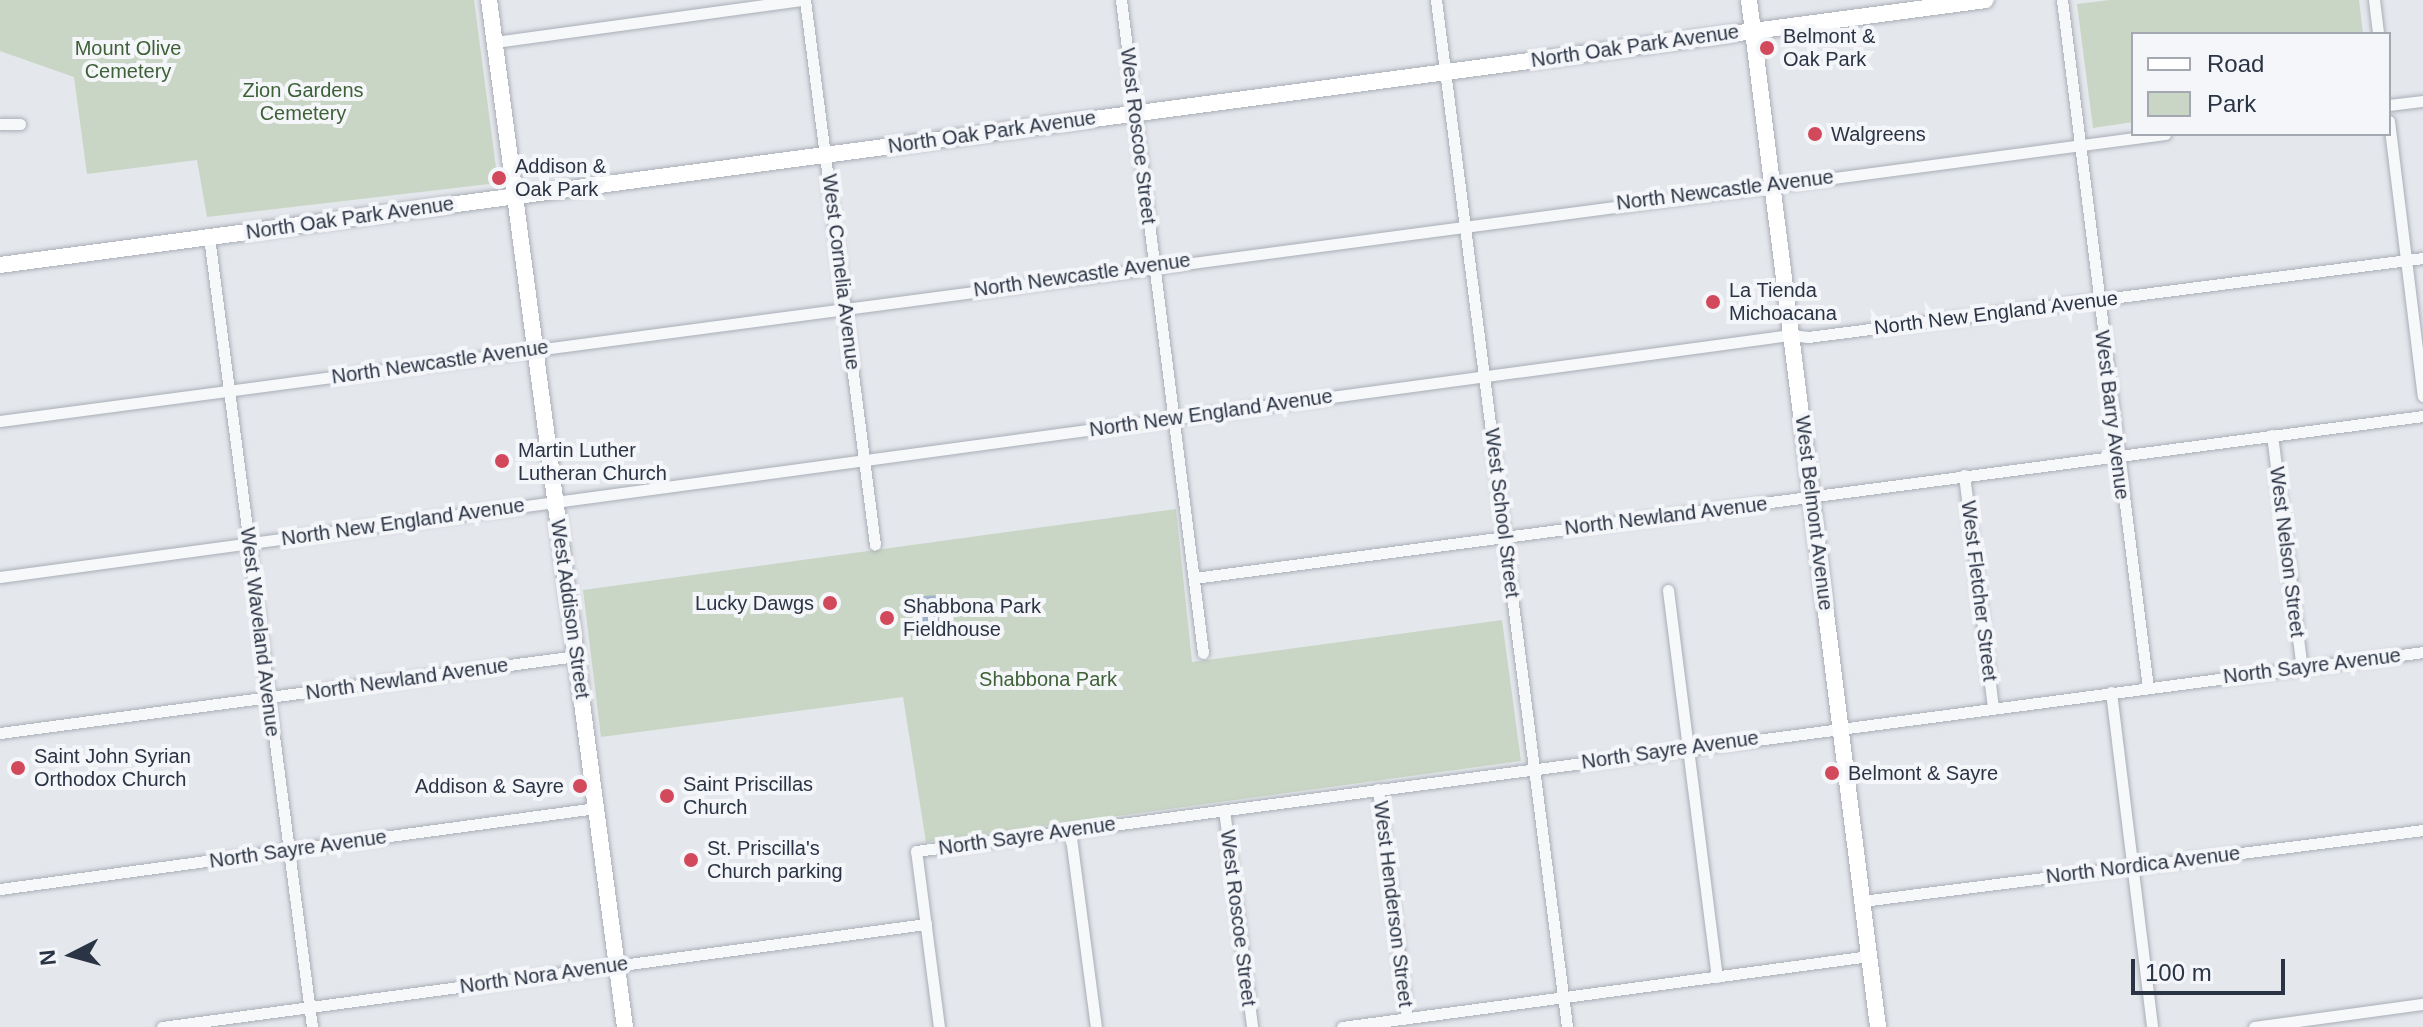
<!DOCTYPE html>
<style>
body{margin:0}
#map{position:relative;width:2423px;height:1027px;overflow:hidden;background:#e4e7ec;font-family:Helvetica,sans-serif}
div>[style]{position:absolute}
.green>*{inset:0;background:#c9d6c5}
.water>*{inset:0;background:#9fb4cc}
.roads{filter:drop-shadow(0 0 2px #a9aeb7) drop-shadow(0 0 2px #a9aeb7)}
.street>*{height:11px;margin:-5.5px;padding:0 5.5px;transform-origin:5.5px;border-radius:5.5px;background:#f7f8fa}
.secondary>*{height:16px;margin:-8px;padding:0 8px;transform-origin:8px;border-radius:8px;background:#fff}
.dots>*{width:22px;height:22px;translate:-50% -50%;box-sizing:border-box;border:4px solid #f4f6f9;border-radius:50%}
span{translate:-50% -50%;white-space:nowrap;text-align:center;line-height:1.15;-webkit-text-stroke:8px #f4f6f9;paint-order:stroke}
.poi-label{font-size:20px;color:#2b3445}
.left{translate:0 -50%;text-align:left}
.right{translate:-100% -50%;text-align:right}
.street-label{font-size:20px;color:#2b3445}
.park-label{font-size:20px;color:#3f6138}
.legend{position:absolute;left:2131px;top:32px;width:260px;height:104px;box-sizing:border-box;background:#f4f6f9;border:2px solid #a4a8b1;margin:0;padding:10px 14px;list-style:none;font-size:24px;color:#2b3445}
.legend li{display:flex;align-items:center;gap:16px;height:40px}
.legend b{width:40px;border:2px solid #a4a8b1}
.north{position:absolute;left:32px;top:915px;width:80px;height:80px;-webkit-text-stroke:6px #f4f6f9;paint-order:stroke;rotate:264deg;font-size:22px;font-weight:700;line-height:32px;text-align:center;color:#2b3445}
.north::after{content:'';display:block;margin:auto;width:28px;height:36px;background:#2b3445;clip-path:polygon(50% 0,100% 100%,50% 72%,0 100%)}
.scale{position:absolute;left:2131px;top:959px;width:154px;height:36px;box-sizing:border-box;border:4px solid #2b3445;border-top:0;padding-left:10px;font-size:24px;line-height:28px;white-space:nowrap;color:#2b3445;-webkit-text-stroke:6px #f4f6f9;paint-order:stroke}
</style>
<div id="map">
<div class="green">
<div style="clip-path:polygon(0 0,474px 0,498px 183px,207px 217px,197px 160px,87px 174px,74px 77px,0 51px)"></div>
<div style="clip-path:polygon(2110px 0,2359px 0,2363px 34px,2133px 34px,2133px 122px,2093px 128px,2077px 4px)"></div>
<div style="clip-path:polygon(1176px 509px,1192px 662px,1502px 620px,1521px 761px,926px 842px,903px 697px,601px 737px,583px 590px)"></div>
</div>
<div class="water">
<div style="clip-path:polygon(937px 595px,942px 633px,920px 635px,914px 597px)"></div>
</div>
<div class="roads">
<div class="street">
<div style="left:805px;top:0;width:549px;rotate:82.68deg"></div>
<div style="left:1121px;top:0;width:658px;rotate:82.84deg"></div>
<div style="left:1436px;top:0;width:1035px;rotate:82.73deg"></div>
<div style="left:2062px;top:0;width:693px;rotate:82.87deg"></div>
<div style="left:2374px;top:0;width:34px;rotate:83deg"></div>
<div style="left:495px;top:42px;width:311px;rotate:-7.8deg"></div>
<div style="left:2389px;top:105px;width:34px;rotate:-7deg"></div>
<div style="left:2389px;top:121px;width:277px;rotate:83deg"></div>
<div style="left:0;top:124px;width:20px"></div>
<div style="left:209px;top:237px;width:797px;rotate:82.57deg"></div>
<div style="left:0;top:421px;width:2184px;rotate:-7.55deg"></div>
<div style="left:2272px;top:435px;width:235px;rotate:82.7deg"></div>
<div style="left:1964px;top:475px;width:235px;rotate:82.9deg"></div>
<div style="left:0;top:577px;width:1807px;rotate:-7.7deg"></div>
<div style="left:1791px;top:335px;width:17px;rotate:7deg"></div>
<div style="left:1808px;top:337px;width:620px;rotate:-7.32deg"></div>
<div style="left:1194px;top:578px;width:1240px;rotate:-7.51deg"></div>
<div style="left:1668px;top:590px;width:390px;rotate:82.8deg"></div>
<div style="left:2111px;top:692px;width:337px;rotate:83deg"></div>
<div style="left:0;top:733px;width:581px;rotate:-7.61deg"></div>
<div style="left:1378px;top:789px;width:231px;rotate:82.8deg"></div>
<div style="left:1224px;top:810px;width:219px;rotate:82.6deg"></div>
<div style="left:1070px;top:830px;width:199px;rotate:82.5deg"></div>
<div style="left:0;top:889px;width:601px;rotate:-7.74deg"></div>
<div style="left:1862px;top:901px;width:565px;rotate:-7.21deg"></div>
<div style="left:162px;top:1027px;width:771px;rotate:-7.68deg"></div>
<div style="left:939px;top:1027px;width:177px;rotate:-97.4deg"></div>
<div style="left:916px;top:851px;width:1520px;rotate:-7.52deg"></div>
<div style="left:1342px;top:1027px;width:532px;rotate:-7.67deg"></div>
<div style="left:2254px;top:1027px;width:171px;rotate:-7.8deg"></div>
</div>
<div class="secondary">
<div style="left:489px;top:0;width:1036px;rotate:82.46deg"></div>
<div style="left:1749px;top:0;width:1035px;rotate:82.84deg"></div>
<div style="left:0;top:265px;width:2003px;rotate:-7.6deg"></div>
</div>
</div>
<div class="dots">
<div style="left:1767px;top:48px;background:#d1495b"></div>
<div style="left:1815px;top:134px;background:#d1495b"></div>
<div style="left:499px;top:178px;background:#d1495b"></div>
<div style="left:1713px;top:302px;background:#d1495b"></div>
<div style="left:502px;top:461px;background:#d1495b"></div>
<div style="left:830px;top:603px;background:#d1495b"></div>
<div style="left:887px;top:618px;background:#d1495b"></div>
<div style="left:18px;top:768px;background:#d1495b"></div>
<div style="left:1832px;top:773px;background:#d1495b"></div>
<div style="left:580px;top:786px;background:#d1495b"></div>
<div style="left:667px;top:796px;background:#d1495b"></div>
<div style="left:691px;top:860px;background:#d1495b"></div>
</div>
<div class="poi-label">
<span class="left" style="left:1783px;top:48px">Belmont &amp;<br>Oak Park</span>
<span class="left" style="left:1831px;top:134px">Walgreens</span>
<span class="left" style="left:515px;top:178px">Addison &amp;<br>Oak Park</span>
<span class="left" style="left:1729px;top:302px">La Tienda<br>Michoacana</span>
<span class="left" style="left:518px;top:462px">Martin Luther<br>Lutheran Church</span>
<span class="right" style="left:814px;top:603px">Lucky Dawgs</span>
<span class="left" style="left:903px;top:618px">Shabbona Park<br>Fieldhouse</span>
<span class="left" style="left:34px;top:768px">Saint John Syrian<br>Orthodox Church</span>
<span class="left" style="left:1848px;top:773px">Belmont &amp; Sayre</span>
<span class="left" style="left:683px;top:796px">Saint Priscillas<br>Church</span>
<span class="right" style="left:564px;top:786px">Addison &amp; Sayre</span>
<span class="left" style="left:707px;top:860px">St. Priscilla's<br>Church parking</span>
</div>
<div class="street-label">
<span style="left:1635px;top:46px;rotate:-8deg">North Oak Park Avenue</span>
<span style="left:992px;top:132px;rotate:-8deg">North Oak Park Avenue</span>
<span style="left:1138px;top:136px;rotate:83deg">West Roscoe Street</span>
<span style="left:1725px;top:190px;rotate:-7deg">North Newcastle Avenue</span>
<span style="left:350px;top:218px;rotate:-8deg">North Oak Park Avenue</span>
<span style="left:841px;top:272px;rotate:83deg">West Cornelia Avenue</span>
<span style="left:1082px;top:275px;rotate:-8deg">North Newcastle Avenue</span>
<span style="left:1996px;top:313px;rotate:-7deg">North New England Avenue</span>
<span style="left:440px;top:362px;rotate:-8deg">North Newcastle Avenue</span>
<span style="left:1211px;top:413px;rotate:-8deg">North New England Avenue</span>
<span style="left:2112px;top:415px;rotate:83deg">West Barry Avenue</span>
<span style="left:1502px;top:513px;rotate:83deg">West School Street</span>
<span style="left:1814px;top:513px;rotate:83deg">West Belmont Avenue</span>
<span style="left:1666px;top:516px;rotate:-7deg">North Newland Avenue</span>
<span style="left:403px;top:522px;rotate:-8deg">North New England Avenue</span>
<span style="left:2287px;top:552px;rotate:83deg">West Nelson Street</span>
<span style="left:1979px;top:591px;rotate:83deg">West Fletcher Street</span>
<span style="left:570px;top:609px;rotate:82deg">West Addison Street</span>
<span style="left:260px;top:632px;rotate:83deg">West Waveland Avenue</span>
<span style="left:2312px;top:666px;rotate:-7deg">North Sayre Avenue</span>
<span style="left:407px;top:679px;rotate:-8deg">North Newland Avenue</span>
<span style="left:1670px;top:750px;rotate:-8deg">North Sayre Avenue</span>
<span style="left:1027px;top:836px;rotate:-8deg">North Sayre Avenue</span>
<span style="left:298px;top:849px;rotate:-8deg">North Sayre Avenue</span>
<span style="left:2143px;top:865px;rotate:-7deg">North Nordica Avenue</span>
<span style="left:1393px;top:904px;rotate:83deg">West Henderson Street</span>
<span style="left:1238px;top:918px;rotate:83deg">West Roscoe Street</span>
<span style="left:544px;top:975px;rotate:-8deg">North Nora Avenue</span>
</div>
<div class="park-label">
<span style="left:128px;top:60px">Mount Olive<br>Cemetery</span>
<span style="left:303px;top:102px">Zion Gardens<br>Cemetery</span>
<span style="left:1048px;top:679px">Shabbona Park</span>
</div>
<ul class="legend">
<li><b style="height:10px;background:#fff"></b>Road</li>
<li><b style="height:22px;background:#c9d6c5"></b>Park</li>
</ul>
<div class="north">N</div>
<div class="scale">100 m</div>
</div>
